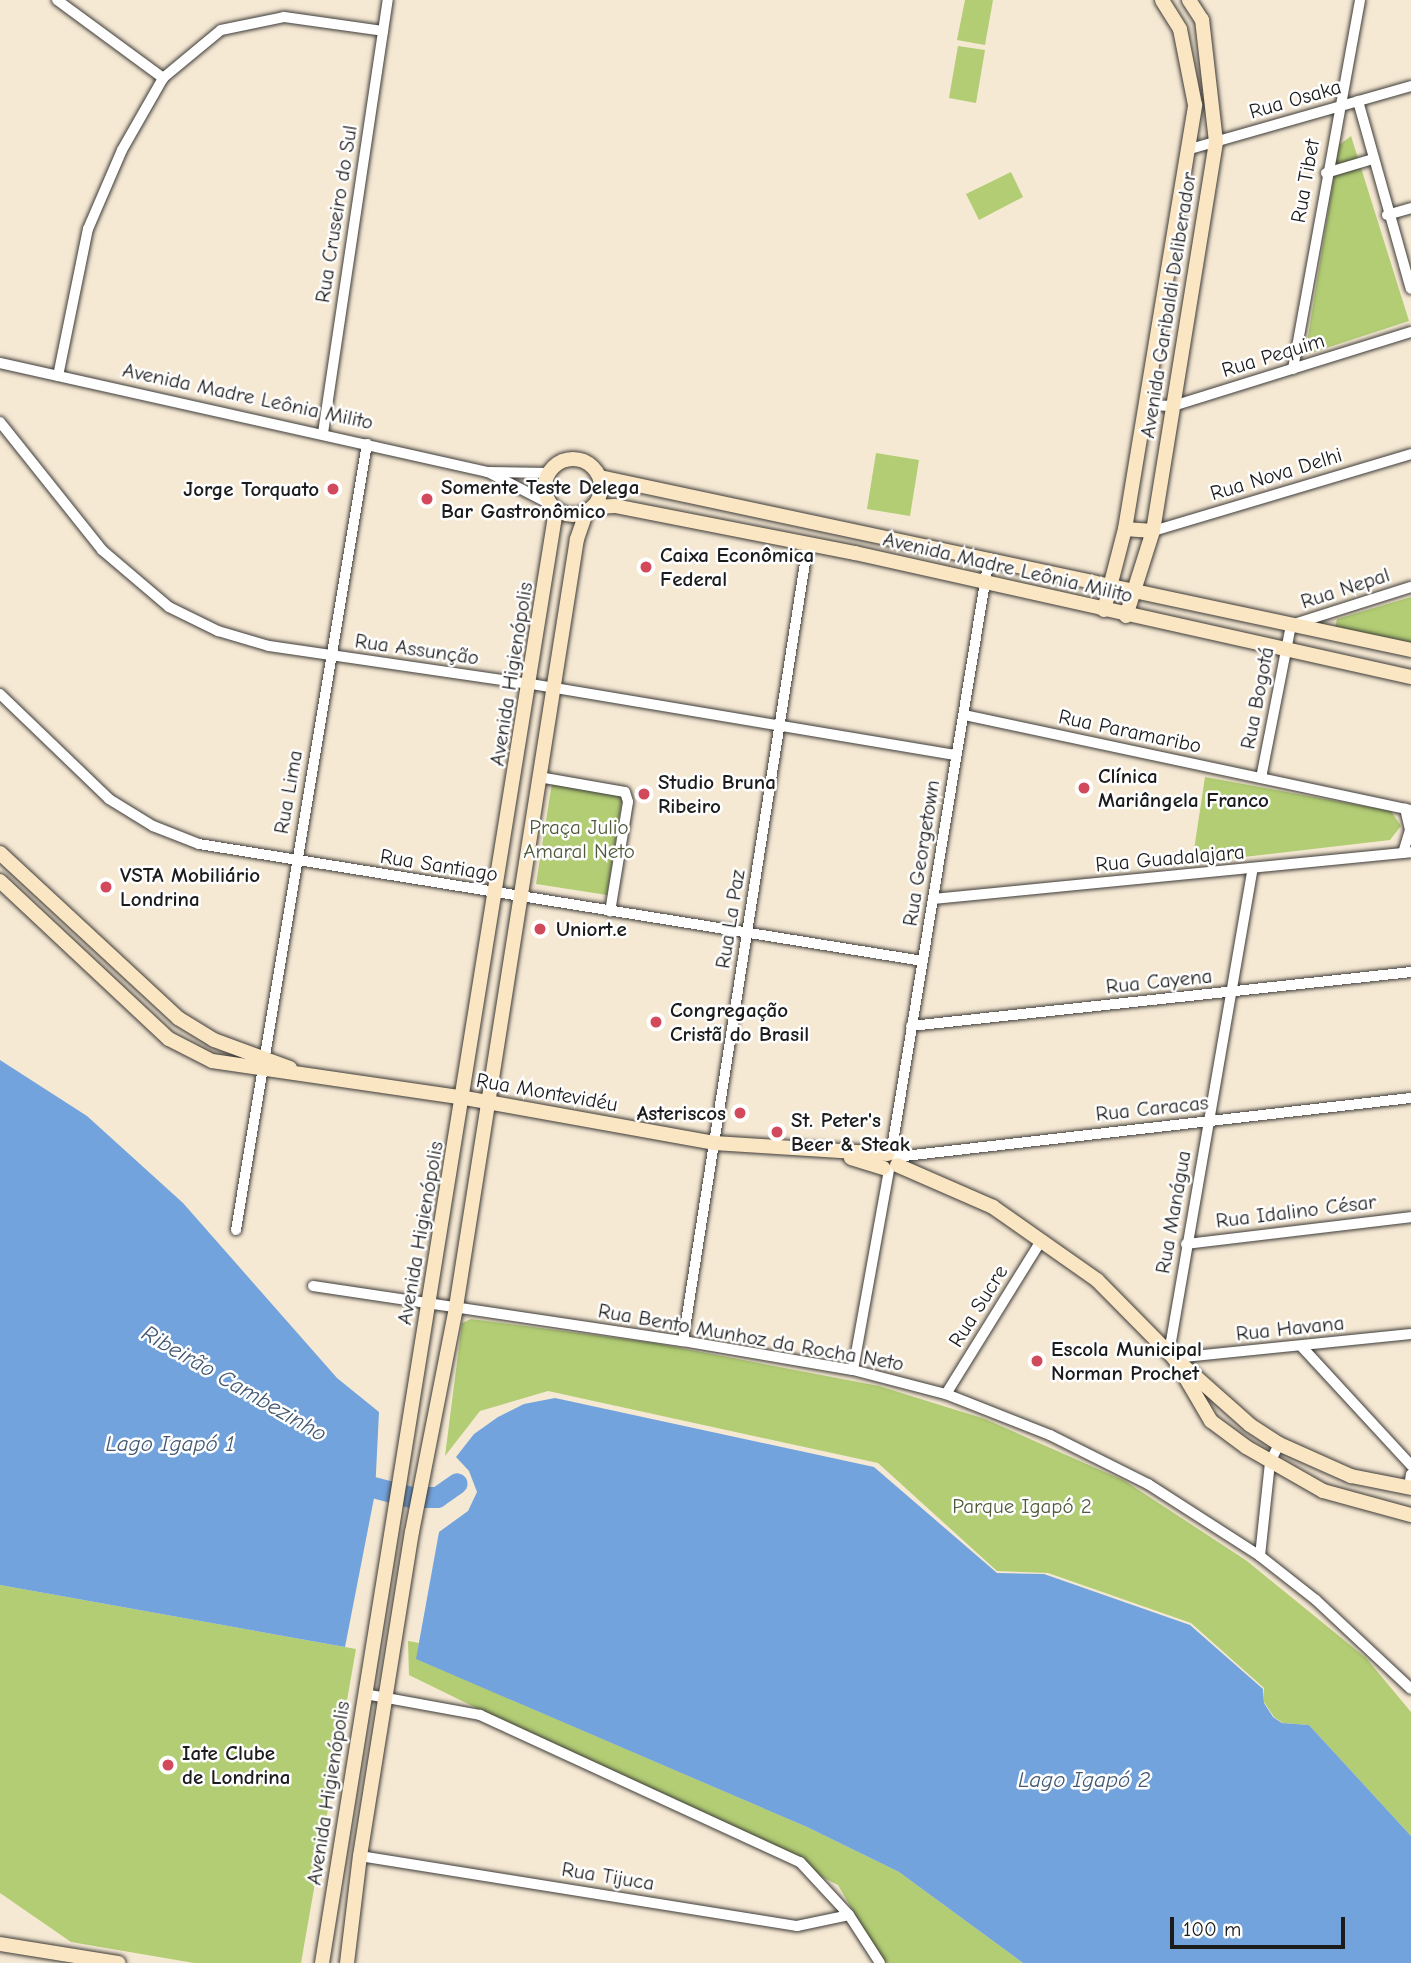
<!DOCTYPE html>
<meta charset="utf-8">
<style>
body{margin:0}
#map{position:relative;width:1411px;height:1963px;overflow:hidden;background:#f6e9d4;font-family:"Comic Neue",sans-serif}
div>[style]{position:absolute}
.green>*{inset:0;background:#b2cd74}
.water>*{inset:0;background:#72a3dc}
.river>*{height:21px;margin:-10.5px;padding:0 10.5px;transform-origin:10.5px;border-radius:10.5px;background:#72a3dc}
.roads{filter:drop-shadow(0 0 2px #3d3b38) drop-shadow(0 0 2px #3d3b38)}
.street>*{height:10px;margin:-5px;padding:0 5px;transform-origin:5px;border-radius:5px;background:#fff}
.secondary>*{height:14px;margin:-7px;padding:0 7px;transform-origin:7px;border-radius:7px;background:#fbe6c4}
.secondary>.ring{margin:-7px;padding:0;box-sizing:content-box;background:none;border:14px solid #fbe6c4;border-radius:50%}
.dots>*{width:19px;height:19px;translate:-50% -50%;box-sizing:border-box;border:4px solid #fff;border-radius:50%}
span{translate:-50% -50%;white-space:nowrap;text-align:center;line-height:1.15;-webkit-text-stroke:5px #fff;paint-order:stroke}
.street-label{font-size:21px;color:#1c1c1c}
.poi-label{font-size:21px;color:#1c1c1c;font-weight:700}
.left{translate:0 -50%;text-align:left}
.right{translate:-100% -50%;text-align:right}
.park-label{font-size:21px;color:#505a3b}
.water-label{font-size:23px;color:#435972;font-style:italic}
.scale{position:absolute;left:1170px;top:1917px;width:175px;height:32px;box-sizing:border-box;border:4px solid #1c1c1c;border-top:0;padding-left:9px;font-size:21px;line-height:24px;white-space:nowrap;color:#1c1c1c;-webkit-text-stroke:5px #fff;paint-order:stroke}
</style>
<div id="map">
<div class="green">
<div style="clip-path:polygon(965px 0,993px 0,985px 45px,957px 40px)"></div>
<div style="clip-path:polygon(958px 46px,985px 50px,976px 103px,949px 98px)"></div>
<div style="clip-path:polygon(1351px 136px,1409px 321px,1305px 355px,1339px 145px)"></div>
<div style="clip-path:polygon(1011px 172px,1023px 197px,979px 220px,966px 194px)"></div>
<div style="clip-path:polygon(876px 453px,919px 460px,910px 516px,867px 509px)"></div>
<div style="clip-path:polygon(1411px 597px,1411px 645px,1335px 628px,1337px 619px)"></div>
<div style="clip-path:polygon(1205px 777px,1391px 811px,1401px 826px,1390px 840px,1192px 863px)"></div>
<div style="clip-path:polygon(552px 783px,623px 795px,607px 895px,536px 884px)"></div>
<div style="clip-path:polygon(471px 1319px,654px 1343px,879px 1386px,985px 1419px,1125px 1481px,1247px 1561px,1366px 1658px,1411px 1712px,1411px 1836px,1309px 1725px,1283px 1723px,1274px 1717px,1264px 1702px,1264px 1688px,1191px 1623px,1048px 1573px,997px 1571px,878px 1463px,548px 1391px,480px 1411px,445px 1456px,462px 1323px)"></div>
<div style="clip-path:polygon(0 1585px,356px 1649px,301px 1963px,194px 1963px,71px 1942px,0 1893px)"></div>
<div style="clip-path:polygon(408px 1641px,419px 1643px,417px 1659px,807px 1827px,899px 1872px,1023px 1963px,883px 1963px,838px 1885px,409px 1675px)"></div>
</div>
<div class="water">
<div style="clip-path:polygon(0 1060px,87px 1116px,183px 1203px,337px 1378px,379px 1412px,375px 1493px,345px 1647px,0 1585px)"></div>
<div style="clip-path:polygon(555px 1398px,874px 1467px,997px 1573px,1044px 1574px,1190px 1625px,1263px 1689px,1264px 1703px,1273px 1717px,1282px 1723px,1309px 1725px,1411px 1836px,1411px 1963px,1023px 1963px,899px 1872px,807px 1827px,416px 1659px,439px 1532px,468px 1511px,477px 1492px,469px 1471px,456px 1457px,474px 1434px,498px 1417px,524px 1404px)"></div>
</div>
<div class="river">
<div style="left:350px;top:1481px;width:63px;rotate:14.7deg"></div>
<div style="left:411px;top:1497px;width:26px"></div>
<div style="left:437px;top:1497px;width:24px;rotate:-35deg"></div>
</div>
<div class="roads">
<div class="street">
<div style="left:57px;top:0;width:132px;rotate:36.3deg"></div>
<div style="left:1358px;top:101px;width:195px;rotate:74.3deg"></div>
<div style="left:1190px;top:149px;width:230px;rotate:-15.9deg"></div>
<div style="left:1326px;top:173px;width:49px;rotate:-16.6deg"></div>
<div style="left:1387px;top:215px;width:25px;rotate:-16deg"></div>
<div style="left:0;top:363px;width:499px;rotate:12.6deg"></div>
<div style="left:487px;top:472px;width:62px;rotate:0.9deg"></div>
<div style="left:1293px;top:369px;width:375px;rotate:-79.7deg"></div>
<div style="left:58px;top:376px;width:150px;rotate:-78.5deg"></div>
<div style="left:88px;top:229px;width:86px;rotate:-66.7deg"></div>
<div style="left:122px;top:150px;width:83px;rotate:-60.3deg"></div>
<div style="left:163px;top:78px;width:75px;rotate:-39.6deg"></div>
<div style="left:221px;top:30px;width:64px;rotate:-11.7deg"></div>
<div style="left:284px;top:17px;width:100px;rotate:8deg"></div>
<div style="left:1146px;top:405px;width:27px;rotate:2deg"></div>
<div style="left:1173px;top:406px;width:249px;rotate:-17.3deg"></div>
<div style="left:0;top:422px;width:164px;rotate:51.4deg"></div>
<div style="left:102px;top:550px;width:88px;rotate:40.4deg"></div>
<div style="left:169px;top:607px;width:55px;rotate:26.1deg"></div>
<div style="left:218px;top:631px;width:53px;rotate:16.4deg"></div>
<div style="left:269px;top:646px;width:265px;rotate:8.3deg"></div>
<div style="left:531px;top:684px;width:431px;rotate:9.5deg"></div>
<div style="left:323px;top:433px;width:438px;rotate:-81.5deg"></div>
<div style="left:488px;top:472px;width:70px;rotate:27.3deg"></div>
<div style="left:1153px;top:531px;width:269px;rotate:-16.6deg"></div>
<div style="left:0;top:694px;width:151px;rotate:43.9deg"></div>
<div style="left:109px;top:799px;width:52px;rotate:31.5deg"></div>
<div style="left:153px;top:826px;width:49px;rotate:21.4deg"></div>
<div style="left:199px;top:844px;width:733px;rotate:9.18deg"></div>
<div style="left:964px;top:715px;width:457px;rotate:12deg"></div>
<div style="left:539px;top:777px;width:87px;rotate:9.9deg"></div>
<div style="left:625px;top:792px;width:10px;rotate:73deg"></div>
<div style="left:628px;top:802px;width:111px;rotate:99.3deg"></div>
<div style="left:1261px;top:778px;width:156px;rotate:-78.9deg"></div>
<div style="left:1291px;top:625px;width:126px;rotate:-17.6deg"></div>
<div style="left:1403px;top:853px;width:24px;rotate:-73deg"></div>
<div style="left:1410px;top:830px;width:22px;rotate:-103deg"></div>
<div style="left:933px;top:899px;width:480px;rotate:-5.6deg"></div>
<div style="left:911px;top:1026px;width:503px;rotate:-6.16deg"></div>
<div style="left:891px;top:1154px;width:604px;rotate:-80.66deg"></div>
<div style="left:896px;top:1157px;width:518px;rotate:-6.54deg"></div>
<div style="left:236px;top:1230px;width:797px;rotate:-80.54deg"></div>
<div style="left:1186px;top:1244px;width:227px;rotate:-6.8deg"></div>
<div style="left:313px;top:1286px;width:374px;rotate:8.5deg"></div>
<div style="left:683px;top:1341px;width:172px;rotate:9.7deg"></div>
<div style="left:853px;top:1370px;width:96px;rotate:14.5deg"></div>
<div style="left:946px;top:1394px;width:112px;rotate:21.5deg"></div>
<div style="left:1050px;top:1435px;width:110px;rotate:26.6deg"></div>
<div style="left:1148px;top:1484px;width:133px;rotate:32.7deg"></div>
<div style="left:1260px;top:1556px;width:71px;rotate:38.2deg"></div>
<div style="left:1316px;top:1600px;width:130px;rotate:43.1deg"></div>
<div style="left:683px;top:1341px;width:807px;rotate:-81.09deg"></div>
<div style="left:1302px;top:1347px;width:161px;rotate:47.3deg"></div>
<div style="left:1169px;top:1353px;width:490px;rotate:-80.2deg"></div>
<div style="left:1174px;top:1358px;width:238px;rotate:-5.8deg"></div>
<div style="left:853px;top:1370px;width:203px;rotate:-79.8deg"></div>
<div style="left:946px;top:1394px;width:182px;rotate:-58.2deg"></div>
<div style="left:1409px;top:1488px;width:14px;rotate:-82deg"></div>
<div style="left:1260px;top:1556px;width:95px;rotate:-83.9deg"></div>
<div style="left:1270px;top:1462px;width:20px;rotate:-63deg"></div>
<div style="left:365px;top:1694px;width:117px;rotate:10.3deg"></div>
<div style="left:480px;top:1715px;width:352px;rotate:24.7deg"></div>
<div style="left:800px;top:1862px;width:72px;rotate:47.2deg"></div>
<div style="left:849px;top:1915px;width:57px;rotate:57.1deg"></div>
<div style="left:360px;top:1856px;width:443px;rotate:9.1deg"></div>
<div style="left:797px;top:1926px;width:53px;rotate:-11.9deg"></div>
</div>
<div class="secondary">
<div class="ring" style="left:545px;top:459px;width:42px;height:42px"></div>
<div style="left:600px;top:477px;width:829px;rotate:12.04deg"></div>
<div style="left:594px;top:507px;width:21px;rotate:-3deg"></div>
<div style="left:615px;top:506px;width:245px;rotate:11.1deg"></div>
<div style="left:855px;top:553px;width:570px;rotate:12.57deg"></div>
<div style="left:1125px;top:529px;width:28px;rotate:4deg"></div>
<div style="left:1104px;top:610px;width:84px;rotate:-75.5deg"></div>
<div style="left:1125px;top:529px;width:430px;rotate:-80.6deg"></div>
<div style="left:1195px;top:105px;width:77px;rotate:-101.2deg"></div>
<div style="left:1180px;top:29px;width:34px;rotate:-122deg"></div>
<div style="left:1126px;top:616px;width:89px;rotate:-72.4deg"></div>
<div style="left:1153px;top:531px;width:394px;rotate:-80.8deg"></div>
<div style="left:1216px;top:142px;width:123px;rotate:-96.5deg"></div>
<div style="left:1202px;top:20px;width:24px;rotate:-123deg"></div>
<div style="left:0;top:853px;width:243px;rotate:42.8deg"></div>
<div style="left:178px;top:1018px;width:42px;rotate:31.4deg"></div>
<div style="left:214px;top:1040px;width:81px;rotate:20.2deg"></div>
<div style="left:0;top:881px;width:231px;rotate:43.1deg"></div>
<div style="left:169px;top:1039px;width:48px;rotate:27.1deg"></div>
<div style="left:212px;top:1061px;width:256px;rotate:8.3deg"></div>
<div style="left:465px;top:1098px;width:253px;rotate:10.2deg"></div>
<div style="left:714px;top:1143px;width:174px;rotate:3.6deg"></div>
<div style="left:851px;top:1158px;width:34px;rotate:17deg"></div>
<div style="left:897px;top:1165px;width:105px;rotate:23.6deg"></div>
<div style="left:993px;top:1207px;width:127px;rotate:35.1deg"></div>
<div style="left:1097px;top:1280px;width:110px;rotate:45.4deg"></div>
<div style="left:1174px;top:1358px;width:73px;rotate:59.6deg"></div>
<div style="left:1211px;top:1421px;width:44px;rotate:36.6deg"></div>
<div style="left:1246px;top:1447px;width:89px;rotate:29.7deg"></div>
<div style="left:1323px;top:1491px;width:91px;rotate:15.3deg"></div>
<div style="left:1178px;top:1361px;width:96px;rotate:41.6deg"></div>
<div style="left:1250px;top:1425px;width:35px;rotate:33deg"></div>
<div style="left:1279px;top:1444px;width:79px;rotate:24deg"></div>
<div style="left:1351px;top:1476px;width:61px;rotate:11.3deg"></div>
<div style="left:0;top:1944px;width:120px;rotate:9.1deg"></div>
<div style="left:322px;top:1963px;width:1472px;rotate:-80.85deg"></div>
<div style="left:347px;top:1963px;width:108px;rotate:-83.1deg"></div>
<div style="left:360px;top:1856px;width:328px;rotate:-80.9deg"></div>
<div style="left:412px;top:1532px;width:229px;rotate:-78.9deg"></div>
<div style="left:456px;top:1307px;width:777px;rotate:-81.05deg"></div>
<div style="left:577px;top:539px;width:28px;rotate:-71deg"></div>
</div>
</div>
<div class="dots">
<div style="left:333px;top:489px;background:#d1495b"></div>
<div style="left:427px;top:499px;background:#d1495b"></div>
<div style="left:646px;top:567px;background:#d1495b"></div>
<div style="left:1084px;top:788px;background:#d1495b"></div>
<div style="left:644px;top:794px;background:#d1495b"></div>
<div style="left:106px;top:887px;background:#d1495b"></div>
<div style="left:540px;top:929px;background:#d1495b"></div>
<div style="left:656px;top:1022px;background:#d1495b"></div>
<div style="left:740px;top:1113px;background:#d1495b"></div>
<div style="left:777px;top:1132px;background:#d1495b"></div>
<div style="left:1037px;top:1361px;background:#d1495b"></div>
<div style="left:168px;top:1765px;background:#d1495b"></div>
</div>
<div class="street-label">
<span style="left:1295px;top:99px;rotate:-16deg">Rua Osaka</span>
<span style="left:1305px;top:181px;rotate:-80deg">Rua Tibet</span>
<span style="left:336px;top:214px;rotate:-81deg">Rua Cruseiro do Sul</span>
<span style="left:1168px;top:305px;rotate:-81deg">Avenida Garibaldi Deliberador</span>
<span style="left:1273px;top:355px;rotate:-17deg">Rua Pequim</span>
<span style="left:248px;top:396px;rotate:12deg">Avenida Madre Leônia Milito</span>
<span style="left:1276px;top:474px;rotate:-17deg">Rua Nova Delhi</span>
<span style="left:1008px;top:567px;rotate:13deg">Avenida Madre Leônia Milito</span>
<span style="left:1345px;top:588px;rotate:-18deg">Rua Nepal</span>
<span style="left:417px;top:649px;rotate:8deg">Rua Assunção</span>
<span style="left:511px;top:674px;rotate:-81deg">Avenida Higienópolis</span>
<span style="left:1257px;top:698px;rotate:-79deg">Rua Bogotá</span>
<span style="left:1130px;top:731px;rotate:12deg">Rua Paramaribo</span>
<span style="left:288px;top:792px;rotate:-80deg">Rua Lima</span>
<span style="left:921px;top:853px;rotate:-81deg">Rua Georgetown</span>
<span style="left:1170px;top:858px;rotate:-5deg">Rua Guadalajara</span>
<span style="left:439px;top:865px;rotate:9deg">Rua Santiago</span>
<span style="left:730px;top:919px;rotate:-81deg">Rua La Paz</span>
<span style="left:1159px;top:981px;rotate:-6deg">Rua Cayena</span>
<span style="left:547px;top:1092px;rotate:10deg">Rua Montevidéu</span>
<span style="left:1152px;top:1108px;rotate:-6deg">Rua Caracas</span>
<span style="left:1296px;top:1211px;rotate:-7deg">Rua Idalino César</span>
<span style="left:1173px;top:1212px;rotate:-80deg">Rua Manágua</span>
<span style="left:420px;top:1233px;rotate:-80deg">Avenida Higienópolis</span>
<span style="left:978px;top:1306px;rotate:-58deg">Rua Sucre</span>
<span style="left:1290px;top:1328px;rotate:-6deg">Rua Havana</span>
<span style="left:751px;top:1337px;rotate:10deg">Rua Bento Munhoz da Rocha Neto</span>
<span style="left:328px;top:1793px;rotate:-81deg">Avenida Higienópolis</span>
<span style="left:608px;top:1876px;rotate:9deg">Rua Tijuca</span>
</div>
<div class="poi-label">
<span class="left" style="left:441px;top:499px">Somente Teste Delega<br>Bar Gastronômico</span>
<span class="right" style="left:319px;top:489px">Jorge Torquato</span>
<span class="left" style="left:660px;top:567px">Caixa Econômica<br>Federal</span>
<span class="left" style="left:1098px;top:788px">Clínica<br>Mariângela Franco</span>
<span class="left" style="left:658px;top:794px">Studio Bruna<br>Ribeiro</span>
<span class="left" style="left:120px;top:887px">VSTA Mobiliário<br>Londrina</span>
<span class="left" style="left:556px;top:929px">Uniort.e</span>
<span class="left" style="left:670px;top:1022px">Congregação<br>Cristã do Brasil</span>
<span class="right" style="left:726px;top:1113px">Asteriscos</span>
<span class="left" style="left:791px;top:1132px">St. Peter's<br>Beer &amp; Steak</span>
<span class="left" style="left:1051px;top:1361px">Escola Municipal<br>Norman Prochet</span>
<span class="left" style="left:182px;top:1765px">Iate Clube<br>de Londrina</span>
</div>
<div class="park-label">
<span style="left:579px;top:839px">Praça Julio<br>Amaral Neto</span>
<span style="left:1022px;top:1506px">Parque Igapó 2</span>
</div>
<div class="water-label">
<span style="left:234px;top:1384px;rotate:30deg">Ribeirão Cambezinho</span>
<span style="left:170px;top:1444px">Lago Igapó 1</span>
<span style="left:1084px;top:1780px">Lago Igapó 2</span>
</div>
<div class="scale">100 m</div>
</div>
